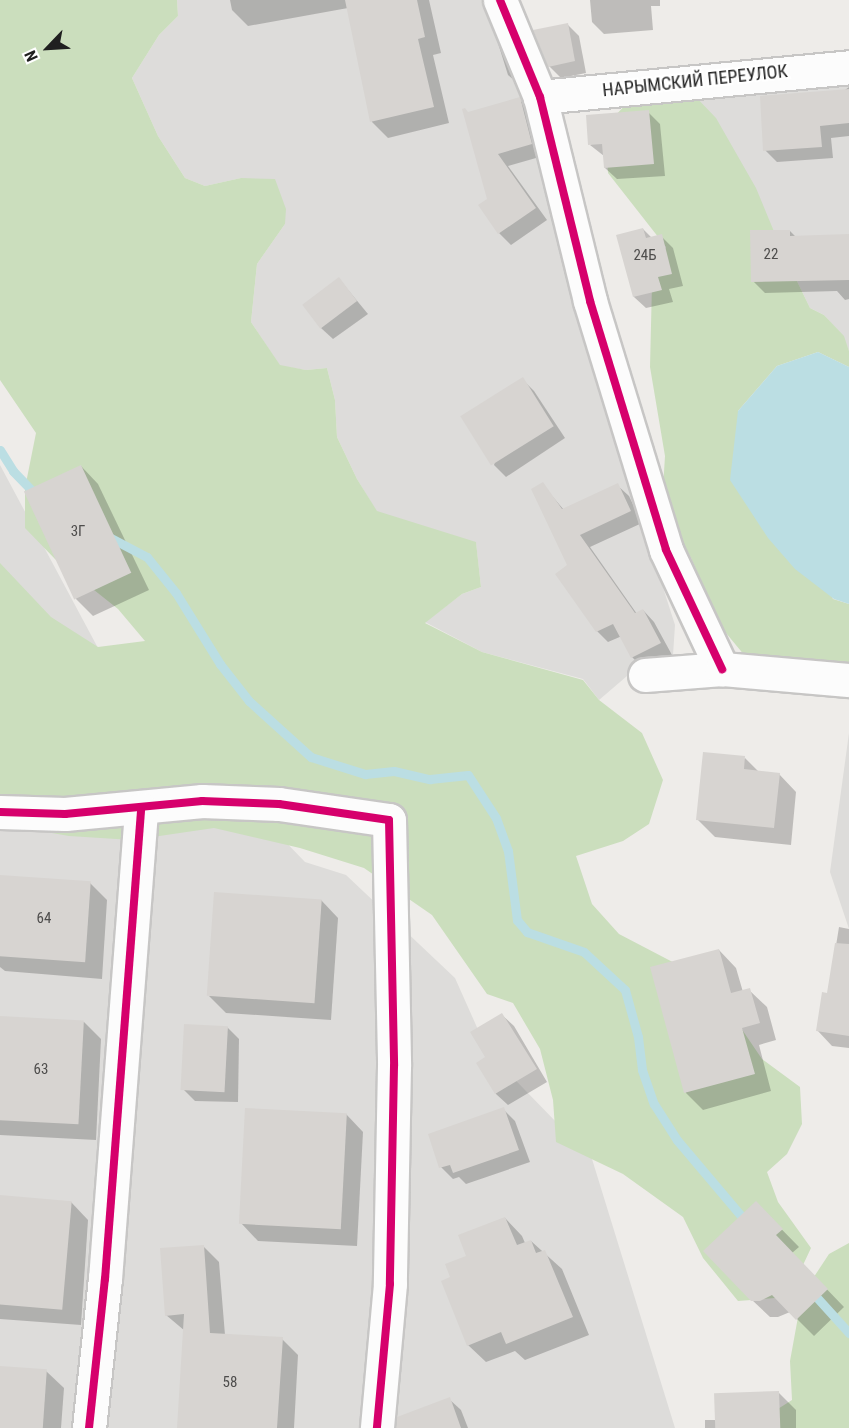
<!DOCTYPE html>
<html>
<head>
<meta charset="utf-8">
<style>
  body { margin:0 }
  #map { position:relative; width:849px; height:1428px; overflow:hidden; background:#eeece9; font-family:"Roboto Condensed",sans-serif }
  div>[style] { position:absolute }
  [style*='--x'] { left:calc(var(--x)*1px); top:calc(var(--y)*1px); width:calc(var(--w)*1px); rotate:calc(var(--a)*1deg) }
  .residential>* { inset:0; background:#dddcda }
  .forest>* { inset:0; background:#cbdebd }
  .water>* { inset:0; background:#bbdee3 }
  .shadow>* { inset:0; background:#0003 }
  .stream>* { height:9px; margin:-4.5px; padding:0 4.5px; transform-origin:4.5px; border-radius:4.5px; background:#bbdee3 }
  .building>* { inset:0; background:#d7d4d1; transform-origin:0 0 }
  .roads { filter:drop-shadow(2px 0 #c7c6c5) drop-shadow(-2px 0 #c7c6c5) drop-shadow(0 2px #c7c6c5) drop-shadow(0 -2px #c7c6c5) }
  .street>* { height:33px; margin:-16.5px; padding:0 16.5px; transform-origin:16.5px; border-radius:16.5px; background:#fcfcfc }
  .cycleway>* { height:8px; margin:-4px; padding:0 4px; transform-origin:4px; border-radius:4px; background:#d6006c }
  span { translate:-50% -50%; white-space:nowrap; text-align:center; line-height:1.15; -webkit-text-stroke:4.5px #fff; paint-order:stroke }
  .number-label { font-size:15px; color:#4e4d4c }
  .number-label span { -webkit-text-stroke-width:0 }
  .street-label { font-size:18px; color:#202020 }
  .north { position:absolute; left:18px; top:18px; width:60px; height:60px; -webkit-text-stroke:4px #fff; paint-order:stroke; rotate:245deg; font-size:16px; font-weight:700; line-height:24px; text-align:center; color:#202020 }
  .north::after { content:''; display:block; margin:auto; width:21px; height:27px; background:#202020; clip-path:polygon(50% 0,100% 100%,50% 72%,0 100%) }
</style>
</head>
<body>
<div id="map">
  <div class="residential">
    <i style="clip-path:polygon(177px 0,506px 0,625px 469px,675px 625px,673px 655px,627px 676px,599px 700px,583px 679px,482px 652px,425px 622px,462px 594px,481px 587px,476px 543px,377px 512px,357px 479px,337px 437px,335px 400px,327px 368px,306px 370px,280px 366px,251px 322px,257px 264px,285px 224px,241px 178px,205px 186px,185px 178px,158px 136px,132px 78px,159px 35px,178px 16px)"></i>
    <i style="clip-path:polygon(849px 64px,849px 351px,843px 336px,824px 315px,810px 308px,780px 246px,693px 94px)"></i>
    <i style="clip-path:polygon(0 465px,98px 648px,305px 862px,346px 875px,455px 978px,488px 1052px,592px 1159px,675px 1428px,0 1428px)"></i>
    <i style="clip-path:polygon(849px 733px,849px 929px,830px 872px)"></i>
  </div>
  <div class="forest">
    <i style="clip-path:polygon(0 0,177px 0,178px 16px,159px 35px,132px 78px,158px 136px,185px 178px,205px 186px,241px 178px,275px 179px,286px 209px,285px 224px,257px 264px,251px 322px,280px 365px,306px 370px,327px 368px,335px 400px,337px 437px,357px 479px,377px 511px,476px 542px,481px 587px,462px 594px,425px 623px,482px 652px,583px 680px,599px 700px,642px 733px,663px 780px,649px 824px,623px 841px,576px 856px,592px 904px,619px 934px,709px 981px,762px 1059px,800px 1087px,802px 1124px,787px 1154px,767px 1172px,778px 1202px,811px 1248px,788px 1297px,738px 1301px,703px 1258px,683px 1217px,623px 1174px,556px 1142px,553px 1100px,540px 1049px,513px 1003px,487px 994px,432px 915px,364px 868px,300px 848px,214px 828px,132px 840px,69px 836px,0 824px,0 563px,51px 617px,98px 647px,145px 641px,118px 609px,55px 559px,25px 528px,25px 488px,36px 433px,0 380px)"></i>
    <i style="clip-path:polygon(639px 91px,693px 94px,716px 118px,756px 188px,780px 246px,810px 308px,824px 315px,844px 336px,849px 351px,849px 367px,818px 352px,777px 366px,738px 411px,833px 599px,849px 604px,849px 666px,750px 662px,721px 627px,691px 558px,675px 528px,663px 488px,665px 456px,650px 367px,652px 284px,666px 247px,608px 173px,605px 126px)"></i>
    <i style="clip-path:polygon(849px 1243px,849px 1428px,748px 1428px,792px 1400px,790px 1361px,802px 1295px,829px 1254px)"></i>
  </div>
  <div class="water">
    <i style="clip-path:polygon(818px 352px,849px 367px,849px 604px,834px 599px,795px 569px,768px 538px,730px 480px,738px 411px,777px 366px)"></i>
  </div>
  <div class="shadow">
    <i style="clip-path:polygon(230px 0,429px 0,441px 53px,433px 55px,449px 123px,388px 138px,372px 122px,348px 8px,248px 26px,232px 10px)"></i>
    <i style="clip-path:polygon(590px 0,660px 0,660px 6px,651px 6px,653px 30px,604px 34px,592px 22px)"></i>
    <i style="clip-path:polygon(567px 24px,579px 36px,586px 73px,561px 78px,549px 66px)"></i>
    <i style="clip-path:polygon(498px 43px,501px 45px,515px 81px,508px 75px)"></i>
    <i style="clip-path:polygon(849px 87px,849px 136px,831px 138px,833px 158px,777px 162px,765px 150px)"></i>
    <i style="clip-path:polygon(519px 99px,531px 111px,543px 156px,508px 166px,547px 220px,511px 245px,499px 233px,468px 113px)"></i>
    <i style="clip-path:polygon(648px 112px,660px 124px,665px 176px,617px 179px,605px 168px,604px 156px,590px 145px)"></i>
    <i style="clip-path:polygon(643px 229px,652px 238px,661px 236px,673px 248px,683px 286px,669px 289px,673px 302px,646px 308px,634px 297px)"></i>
    <i style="clip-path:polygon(790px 231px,796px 237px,849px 235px,849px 299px,845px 300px,837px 291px,765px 293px,753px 281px)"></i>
    <i style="clip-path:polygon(339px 279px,368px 314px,333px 339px,321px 328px)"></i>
    <i style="clip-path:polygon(522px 379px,534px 391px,565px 438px,506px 477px,494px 465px)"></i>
    <i style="clip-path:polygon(81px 466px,98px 484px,149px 590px,93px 616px,76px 599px)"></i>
    <i style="clip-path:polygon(542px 484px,564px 510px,617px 485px,629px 496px,642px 523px,590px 547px,637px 614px,643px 610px,654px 622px,672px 655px,644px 669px,632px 657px,622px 636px,608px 642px,597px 631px,568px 566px)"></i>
    <i style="clip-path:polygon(745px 758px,759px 772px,779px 774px,796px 792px,791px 845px,715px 837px,698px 820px)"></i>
    <i style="clip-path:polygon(0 876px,90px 883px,107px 900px,102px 979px,5px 971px,0 967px)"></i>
    <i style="clip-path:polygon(321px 900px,338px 918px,331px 1020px,226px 1013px,209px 996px)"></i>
    <i style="clip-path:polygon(839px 927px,849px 929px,849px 1048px,832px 1046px,817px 1030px,828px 995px)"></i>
    <i style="clip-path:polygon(719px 950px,736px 968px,743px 992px,749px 990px,767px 1007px,776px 1040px,759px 1045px,771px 1091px,703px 1110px,686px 1093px,652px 968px)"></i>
    <i style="clip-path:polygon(502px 1015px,514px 1026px,547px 1082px,508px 1105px,496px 1094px,478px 1063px,487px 1057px)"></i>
    <i style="clip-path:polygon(0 1018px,84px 1022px,101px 1039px,96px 1140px,0 1135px)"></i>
    <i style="clip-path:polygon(227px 1027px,239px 1039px,238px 1102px,195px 1101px,183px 1089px)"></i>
    <i style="clip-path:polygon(503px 1109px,515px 1121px,530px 1162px,466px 1184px,459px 1177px,453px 1179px,441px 1167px)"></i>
    <i style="clip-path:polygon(346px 1114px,363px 1132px,357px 1246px,258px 1241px,241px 1223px)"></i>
    <i style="clip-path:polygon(0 1197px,71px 1202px,88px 1220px,81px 1325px,0 1319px)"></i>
    <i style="clip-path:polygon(756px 1203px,799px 1247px,792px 1253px,844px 1307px,814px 1336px,790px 1312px,778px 1317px,770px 1317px,752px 1300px)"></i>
    <i style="clip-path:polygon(505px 1218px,522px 1236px,525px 1243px,531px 1241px,562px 1269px,589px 1335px,525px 1360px,515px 1351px,486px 1362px,468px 1345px,452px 1278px)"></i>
    <i style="clip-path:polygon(203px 1246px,219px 1262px,225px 1335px,282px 1339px,298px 1355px,294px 1428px,179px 1428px,185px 1331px,166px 1315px)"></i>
    <i style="clip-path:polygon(0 1368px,46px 1371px,64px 1388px,61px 1428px,0 1428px)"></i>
    <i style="clip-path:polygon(778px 1392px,796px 1410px,796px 1428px,705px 1428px,705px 1420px,717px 1420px)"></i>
    <i style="clip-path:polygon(449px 1399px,461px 1410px,468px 1428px,423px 1428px)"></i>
  </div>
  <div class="stream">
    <i style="--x:0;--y:450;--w:25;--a:58"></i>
    <i style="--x:13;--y:471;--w:36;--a:46"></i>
    <i style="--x:107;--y:536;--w:45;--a:27.7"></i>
    <i style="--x:147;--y:557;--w:46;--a:51.1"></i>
    <i style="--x:176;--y:593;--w:84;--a:58.2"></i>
    <i style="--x:220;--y:664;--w:47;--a:51.9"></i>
    <i style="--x:249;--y:701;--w:84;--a:42.1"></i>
    <i style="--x:311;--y:757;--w:57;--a:17.5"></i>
    <i style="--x:365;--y:774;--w:29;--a:-6"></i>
    <i style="--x:394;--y:771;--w:37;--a:13"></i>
    <i style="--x:430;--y:779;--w:38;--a:-6"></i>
    <i style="--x:468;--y:775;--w:51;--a:56.9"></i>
    <i style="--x:496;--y:818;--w:35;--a:70"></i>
    <i style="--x:508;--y:851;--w:70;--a:82.6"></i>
    <i style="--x:517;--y:920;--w:16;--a:50"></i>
    <i style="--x:527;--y:932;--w:60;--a:19.3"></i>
    <i style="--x:584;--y:952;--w:56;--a:42.8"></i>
    <i style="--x:625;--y:990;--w:49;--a:74.5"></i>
    <i style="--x:638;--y:1037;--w:33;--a:83"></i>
    <i style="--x:642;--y:1070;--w:36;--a:71"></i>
    <i style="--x:654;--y:1104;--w:43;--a:57.4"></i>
    <i style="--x:677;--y:1140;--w:110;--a:49.8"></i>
    <i style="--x:811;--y:1291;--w:57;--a:47.9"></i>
  </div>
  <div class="building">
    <i style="clip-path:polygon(345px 0,417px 0,425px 37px,418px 39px,434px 107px,370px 122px)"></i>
    <i style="clip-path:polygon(568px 23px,575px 61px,548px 67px,533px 30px)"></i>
    <i style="clip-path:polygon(849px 89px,849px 123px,820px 126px,822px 147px,763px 151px,760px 96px)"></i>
    <i style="clip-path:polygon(520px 97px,532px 144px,498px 154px,536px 208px,498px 234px,478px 205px,487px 199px,462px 109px,465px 108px,468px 112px)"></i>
    <i style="clip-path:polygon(649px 110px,654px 164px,604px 168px,602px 144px,588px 145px,586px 115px)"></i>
    <i style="clip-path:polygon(643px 228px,646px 238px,662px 234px,672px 274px,658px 277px,662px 290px,633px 297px,616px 235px)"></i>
    <i style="clip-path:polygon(750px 230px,790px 230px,790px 236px,849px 234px,849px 280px,751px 282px)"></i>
    <i style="left:339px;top:277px;width:30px;height:46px;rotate:53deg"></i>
    <i style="left:523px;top:377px;width:58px;height:74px;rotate:58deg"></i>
    <i style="left:81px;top:465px;width:119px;height:63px;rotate:65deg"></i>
    <i style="clip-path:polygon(543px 482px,562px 509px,618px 483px,631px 511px,580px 535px,635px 613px,643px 609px,661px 643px,631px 658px,613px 624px,596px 632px,555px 574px,567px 565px,531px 489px)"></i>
    <i style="clip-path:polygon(703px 752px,745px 756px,744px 769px,780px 773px,774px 828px,696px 820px)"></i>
    <i style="left:0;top:875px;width:91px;height:81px;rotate:4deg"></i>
    <i style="left:214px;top:892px;width:108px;height:104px;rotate:4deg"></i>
    <i style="clip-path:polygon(835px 943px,849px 944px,849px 1036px,816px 1031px,822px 992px,827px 993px)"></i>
    <i style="clip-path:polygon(719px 949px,731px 993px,750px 988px,760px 1023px,742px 1028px,755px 1074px,684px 1093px,650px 967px)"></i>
    <i style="clip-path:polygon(502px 1013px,537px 1069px,495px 1094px,476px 1063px,485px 1057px,470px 1032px)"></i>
    <i style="left:0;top:1016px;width:84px;height:104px;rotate:3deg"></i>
    <i style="left:184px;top:1024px;width:44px;height:66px;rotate:3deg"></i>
    <i style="clip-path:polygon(504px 1107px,519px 1150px,453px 1173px,450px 1165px,439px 1168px,428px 1134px)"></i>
    <i style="left:245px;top:1108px;width:102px;height:116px;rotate:3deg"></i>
    <i style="left:0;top:1195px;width:72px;height:109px;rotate:5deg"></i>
    <i style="clip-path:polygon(756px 1201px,783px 1229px,776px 1235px,828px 1289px,796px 1320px,772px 1295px,760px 1301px,751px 1301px,703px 1251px)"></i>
    <i style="clip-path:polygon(505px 1217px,517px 1245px,531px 1240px,536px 1253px,545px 1250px,573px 1317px,506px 1344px,501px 1332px,467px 1346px,441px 1281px,450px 1277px,445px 1264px,466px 1256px,458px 1235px)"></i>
    <i style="clip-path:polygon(204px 1245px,210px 1333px,283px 1337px,277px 1428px,177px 1428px,184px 1314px,165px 1316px,160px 1248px)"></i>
    <i style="left:0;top:1366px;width:47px;height:62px;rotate:4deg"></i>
    <i style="left:779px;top:1391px;width:37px;height:65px;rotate:88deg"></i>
    <i style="clip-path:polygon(450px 1397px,461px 1428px,396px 1428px,397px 1417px)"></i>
  </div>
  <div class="roads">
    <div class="street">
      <i style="--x:500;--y:0;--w:105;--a:67.6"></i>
      <i style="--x:540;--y:97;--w:210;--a:76.2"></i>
      <i style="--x:590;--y:301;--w:260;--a:73"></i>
      <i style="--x:666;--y:550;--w:132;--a:64.8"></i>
      <i style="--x:540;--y:97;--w:310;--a:-5.5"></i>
      <i style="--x:645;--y:675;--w:77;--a:-4.5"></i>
      <i style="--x:722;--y:669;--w:127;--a:5"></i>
      <i style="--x:0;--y:812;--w:65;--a:1.8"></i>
      <i style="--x:65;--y:814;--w:138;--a:-5.4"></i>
      <i style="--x:202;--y:801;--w:77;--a:2.2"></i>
      <i style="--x:279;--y:804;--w:111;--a:8.3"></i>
      <i style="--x:389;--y:820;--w:246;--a:88.8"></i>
      <i style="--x:394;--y:1066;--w:218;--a:91.1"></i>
      <i style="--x:390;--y:1284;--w:145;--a:95.2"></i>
      <i style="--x:89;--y:1428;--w:150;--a:-83.9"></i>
      <i style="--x:105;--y:1279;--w:471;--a:-85.6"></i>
    </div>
  </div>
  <div class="cycleway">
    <i style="--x:500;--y:0;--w:105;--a:67.6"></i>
    <i style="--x:540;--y:97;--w:210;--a:76.2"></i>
    <i style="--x:590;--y:301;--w:260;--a:73"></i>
    <i style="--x:666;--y:550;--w:132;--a:64.8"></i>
    <i style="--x:0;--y:812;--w:65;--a:1.8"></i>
    <i style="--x:65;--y:814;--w:138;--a:-5.4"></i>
    <i style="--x:202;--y:801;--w:77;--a:2.2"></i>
    <i style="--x:279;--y:804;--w:111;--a:8.3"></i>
    <i style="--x:389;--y:820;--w:246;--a:88.8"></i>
    <i style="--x:394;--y:1066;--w:218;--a:91.1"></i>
    <i style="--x:390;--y:1284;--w:145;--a:95.2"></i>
    <i style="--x:89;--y:1428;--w:150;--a:-83.9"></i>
    <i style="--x:105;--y:1279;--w:471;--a:-85.6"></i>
  </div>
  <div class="number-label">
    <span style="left:771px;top:255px">22</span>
    <span style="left:645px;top:256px">24Б</span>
    <span style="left:78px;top:532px">3Г</span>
    <span style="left:44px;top:919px">64</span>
    <span style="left:41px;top:1070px">63</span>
    <span style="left:230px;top:1383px">58</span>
  </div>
  <div class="street-label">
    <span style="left:695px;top:81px;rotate:-6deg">НАРЫМСКИЙ ПЕРЕУЛОК</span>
  </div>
  <div class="north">N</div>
</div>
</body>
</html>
